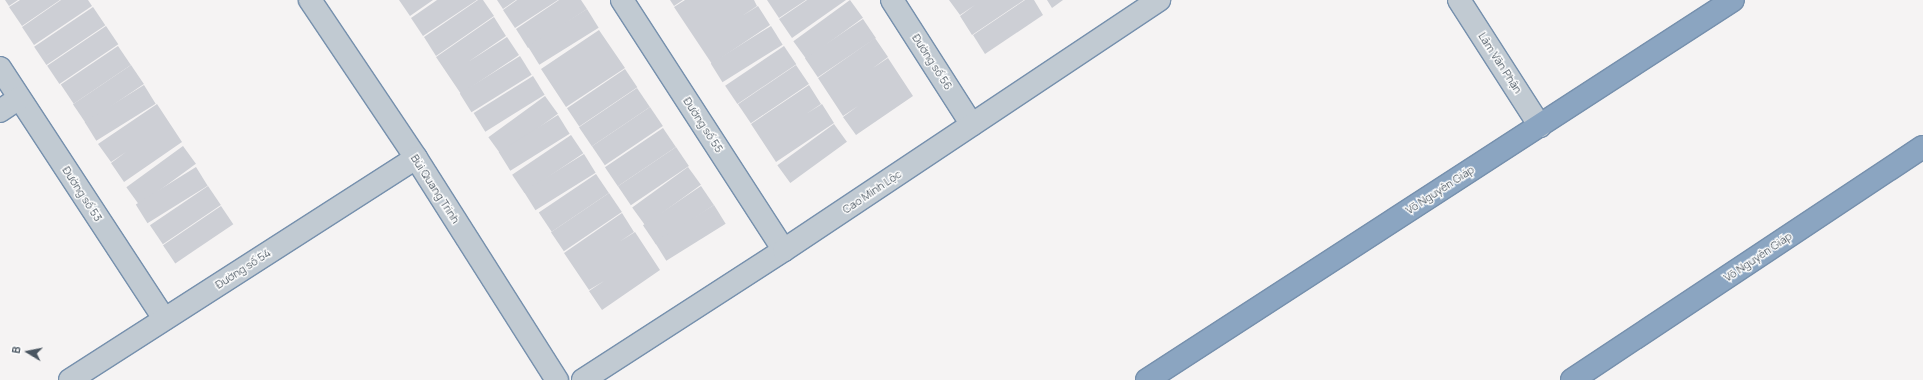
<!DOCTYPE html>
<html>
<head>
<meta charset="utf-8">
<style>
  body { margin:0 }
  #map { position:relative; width:1923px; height:380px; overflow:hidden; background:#f5f3f3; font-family:Manrope,sans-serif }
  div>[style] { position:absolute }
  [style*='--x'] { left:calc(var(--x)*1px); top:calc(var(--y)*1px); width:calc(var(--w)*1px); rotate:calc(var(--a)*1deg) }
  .building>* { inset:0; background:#cdcfd5; transform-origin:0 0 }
  .roads { filter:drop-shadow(1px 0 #7690ad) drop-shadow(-1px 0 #7690ad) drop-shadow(0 1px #7690ad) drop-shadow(0 -1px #7690ad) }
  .minor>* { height:22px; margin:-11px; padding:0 11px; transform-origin:11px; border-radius:11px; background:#c1cad2 }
  .highway>* { height:22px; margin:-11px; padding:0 11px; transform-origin:11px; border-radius:11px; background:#8ba5c1 }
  span { translate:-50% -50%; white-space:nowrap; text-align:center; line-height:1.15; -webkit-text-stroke:3px #fff; paint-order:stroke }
  .street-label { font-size:11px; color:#4a5661 }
  .north { position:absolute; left:8px; top:332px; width:40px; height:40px; -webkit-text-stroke:3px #fff; paint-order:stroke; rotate:280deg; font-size:11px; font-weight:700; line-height:16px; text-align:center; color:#4a5661 }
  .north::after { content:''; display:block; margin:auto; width:14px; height:18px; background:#4a5661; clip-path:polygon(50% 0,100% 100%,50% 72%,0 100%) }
</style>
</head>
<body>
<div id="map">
  <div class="building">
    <i style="clip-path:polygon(5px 0,18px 0,9px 6px)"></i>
    <i style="clip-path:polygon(20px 0,60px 0,22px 26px,9px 7px)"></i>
    <i style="clip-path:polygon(61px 0,88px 0,92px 6px,34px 45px,22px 27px)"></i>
    <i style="clip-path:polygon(399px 0,433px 0,410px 16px)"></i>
    <i style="clip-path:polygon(437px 0,477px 0,423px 36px,411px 18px)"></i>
    <i style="clip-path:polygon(478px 0,483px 0,494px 16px,436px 56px,424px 37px)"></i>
    <i style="clip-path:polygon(497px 0,516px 0,503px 9px)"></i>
    <i style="clip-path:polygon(517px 0,558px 0,515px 28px,503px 10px)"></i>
    <i style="clip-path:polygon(559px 0,581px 0,587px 9px,528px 48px,516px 29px)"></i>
    <i style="clip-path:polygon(670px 0,683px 0,674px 6px)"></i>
    <i style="clip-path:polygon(685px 0,754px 0,757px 6px,742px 16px,758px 6px,770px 25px,712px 64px,674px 7px)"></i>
    <i style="clip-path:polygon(767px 0,806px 0,779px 18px)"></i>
    <i style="clip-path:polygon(807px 0,846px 0,792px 38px,779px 19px)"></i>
    <i style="left:850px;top:0;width:22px;height:70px;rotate:54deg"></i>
    <i style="clip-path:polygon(949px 0,1024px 0,972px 35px,960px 16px,975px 5px,960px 15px)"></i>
    <i style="clip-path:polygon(1025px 0,1034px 0,1043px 15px,985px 54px,973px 35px)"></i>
    <i style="clip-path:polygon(1047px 0,1063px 0,1052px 8px)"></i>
    <i style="left:93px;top:7px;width:22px;height:71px;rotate:56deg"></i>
    <i style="left:587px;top:9px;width:22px;height:70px;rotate:58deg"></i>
    <i style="clip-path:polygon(494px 17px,506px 36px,468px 62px,507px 37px,519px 55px,461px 94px,436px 57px)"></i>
    <i style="left:863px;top:19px;width:23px;height:70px;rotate:56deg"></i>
    <i style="left:106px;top:26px;width:22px;height:71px;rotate:56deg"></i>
    <i style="left:771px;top:26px;width:22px;height:71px;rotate:58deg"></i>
    <i style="clip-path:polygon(599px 30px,612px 49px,597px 59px,612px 49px,625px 68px,566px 107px,541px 69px)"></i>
    <i style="clip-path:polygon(875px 38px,888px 57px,873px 68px,888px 58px,913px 96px,856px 135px,843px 117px,858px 106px,843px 116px,818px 78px)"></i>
    <i style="left:118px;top:46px;width:23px;height:69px;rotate:56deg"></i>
    <i style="left:784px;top:46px;width:22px;height:71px;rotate:56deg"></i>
    <i style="left:520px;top:56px;width:22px;height:71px;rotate:58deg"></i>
    <i style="left:131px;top:65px;width:23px;height:70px;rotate:56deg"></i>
    <i style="left:796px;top:65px;width:23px;height:70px;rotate:56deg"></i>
    <i style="left:625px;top:69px;width:22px;height:70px;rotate:56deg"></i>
    <i style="left:533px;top:76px;width:22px;height:70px;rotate:58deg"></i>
    <i style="left:144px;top:85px;width:22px;height:70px;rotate:58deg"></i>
    <i style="clip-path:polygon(809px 85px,821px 104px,806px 114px,822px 104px,834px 123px,776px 162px,751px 124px)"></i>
    <i style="left:637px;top:88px;width:23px;height:70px;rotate:56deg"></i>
    <i style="left:545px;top:96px;width:22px;height:70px;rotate:54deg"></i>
    <i style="clip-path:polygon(157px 104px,182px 142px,124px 182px,111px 163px,126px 152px,111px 162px,98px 144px)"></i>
    <i style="left:650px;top:107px;width:23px;height:70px;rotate:56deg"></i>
    <i style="left:558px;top:115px;width:22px;height:70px;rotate:58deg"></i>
    <i style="left:834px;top:124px;width:22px;height:70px;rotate:54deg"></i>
    <i style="left:663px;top:128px;width:23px;height:70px;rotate:56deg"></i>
    <i style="left:571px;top:135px;width:22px;height:71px;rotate:56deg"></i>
    <i style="left:183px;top:146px;width:22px;height:70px;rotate:54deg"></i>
    <i style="left:676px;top:147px;width:23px;height:70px;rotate:56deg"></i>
    <i style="left:584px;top:154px;width:22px;height:71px;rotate:58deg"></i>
    <i style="left:196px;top:167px;width:22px;height:71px;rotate:58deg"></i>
    <i style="left:688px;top:167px;width:22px;height:69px;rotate:54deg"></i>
    <i style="left:596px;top:174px;width:23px;height:69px;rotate:56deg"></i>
    <i style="left:208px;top:186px;width:23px;height:70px;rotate:56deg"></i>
    <i style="left:701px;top:186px;width:23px;height:70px;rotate:56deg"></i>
    <i style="left:609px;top:193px;width:23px;height:70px;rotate:56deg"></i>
    <i style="left:714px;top:205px;width:22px;height:70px;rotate:58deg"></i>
    <i style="left:221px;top:206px;width:22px;height:70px;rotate:56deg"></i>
    <i style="clip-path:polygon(622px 213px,634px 232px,619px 242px,635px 232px,660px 270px,602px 310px,589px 291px,604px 281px,589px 290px,564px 253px)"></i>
  </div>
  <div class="roads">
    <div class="minor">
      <i style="--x:310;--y:0;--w:190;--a:56.1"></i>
      <i style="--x:416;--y:158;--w:263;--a:57.6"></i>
      <i style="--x:622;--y:0;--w:298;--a:57.1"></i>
      <i style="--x:892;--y:0;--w:148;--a:57.4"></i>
      <i style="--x:1459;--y:0;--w:150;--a:57.3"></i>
      <i style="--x:0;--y:68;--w:300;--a:56.8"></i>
      <i style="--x:0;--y:111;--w:23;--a:-34"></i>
      <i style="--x:70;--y:380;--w:411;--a:-32.7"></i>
      <i style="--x:583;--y:380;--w:239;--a:-32.9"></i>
      <i style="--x:784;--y:250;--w:451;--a:-33.7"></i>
    </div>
    <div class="highway">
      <i style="--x:1147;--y:380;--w:698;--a:-32.96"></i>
      <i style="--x:1572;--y:380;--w:421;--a:-33.6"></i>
    </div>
  </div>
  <div class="street-label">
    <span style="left:932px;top:62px;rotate:57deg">Đường số 56</span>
    <span style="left:1500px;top:63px;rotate:57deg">Lâm Văn Phận</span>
    <span style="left:703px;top:125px;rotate:57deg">Đường số 55</span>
    <span style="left:435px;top:189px;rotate:57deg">Bùi Quang Trinh</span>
    <span style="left:1440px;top:190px;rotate:-33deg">Võ Nguyên Giáp</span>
    <span style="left:872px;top:192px;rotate:-34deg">Cao Minh Lộc</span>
    <span style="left:82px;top:194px;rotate:57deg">Đường số 53</span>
    <span style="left:1758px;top:257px;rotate:-34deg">Võ Nguyên Giáp</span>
    <span style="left:243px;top:269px;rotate:-33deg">Đường số 54</span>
  </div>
  <div class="north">B</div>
</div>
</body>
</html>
